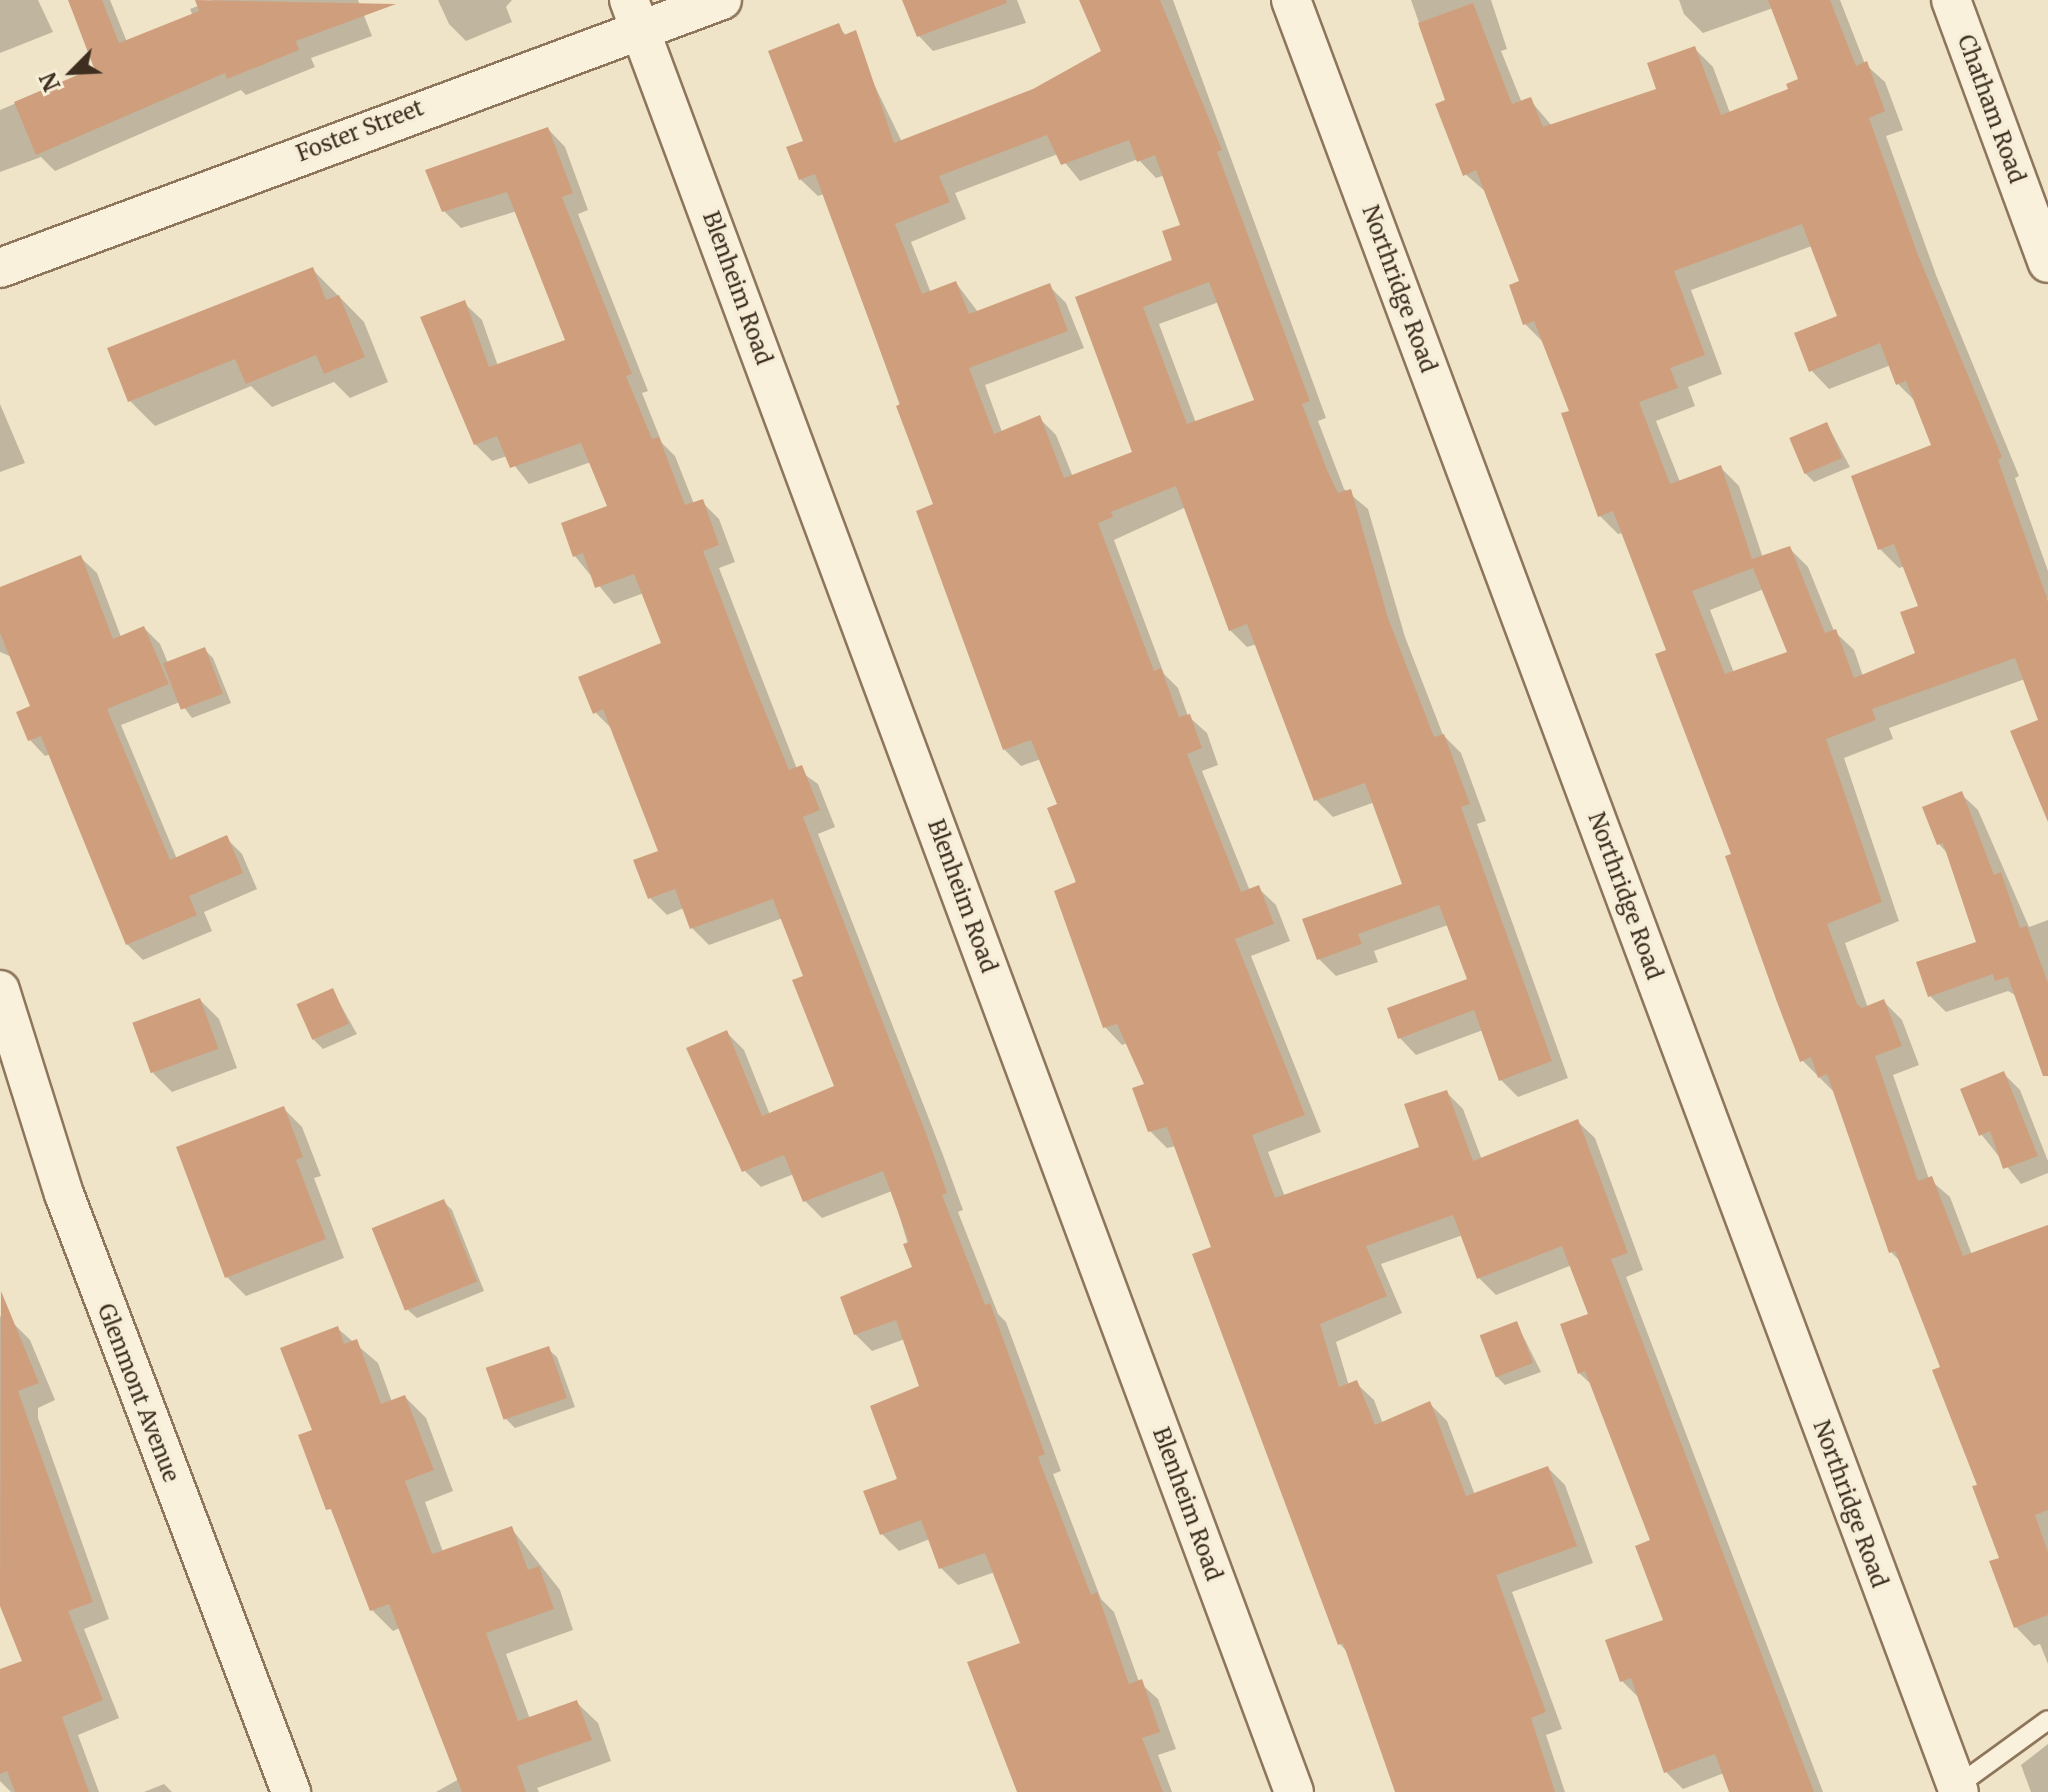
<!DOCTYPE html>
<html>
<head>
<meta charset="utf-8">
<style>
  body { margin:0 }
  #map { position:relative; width:2048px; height:1792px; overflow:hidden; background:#f0e4c8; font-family:Merriweather,serif }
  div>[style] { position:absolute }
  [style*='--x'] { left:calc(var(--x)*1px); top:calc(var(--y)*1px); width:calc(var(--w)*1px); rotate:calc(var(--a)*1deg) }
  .shadow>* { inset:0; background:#0003 }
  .building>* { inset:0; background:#cf9f7d; transform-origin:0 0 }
  .roads { filter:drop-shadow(2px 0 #8d765c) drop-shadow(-2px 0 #8d765c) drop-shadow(0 2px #8d765c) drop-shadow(0 -2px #8d765c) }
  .service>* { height:18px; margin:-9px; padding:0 9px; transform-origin:9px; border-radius:9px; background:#faf1dc }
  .minor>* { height:38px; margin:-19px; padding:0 19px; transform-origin:19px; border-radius:19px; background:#faf1dc }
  span { translate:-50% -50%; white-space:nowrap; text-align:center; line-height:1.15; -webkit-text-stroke:7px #f7eed8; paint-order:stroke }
  .street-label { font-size:22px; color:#3d2e20 }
  .north { position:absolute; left:32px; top:32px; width:80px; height:80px; -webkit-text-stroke:6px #f7eed8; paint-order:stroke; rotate:246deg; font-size:22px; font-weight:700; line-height:32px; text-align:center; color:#3d2e20 }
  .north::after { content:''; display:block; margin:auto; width:28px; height:36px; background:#3d2e20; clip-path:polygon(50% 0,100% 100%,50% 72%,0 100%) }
</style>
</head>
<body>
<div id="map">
  <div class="shadow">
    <i style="clip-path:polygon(0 0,38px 0,53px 32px,0 53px)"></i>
    <i style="clip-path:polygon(70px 0,110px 0,127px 42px,193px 16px,190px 9px,213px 0,358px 0,372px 36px,311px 58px,315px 67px,246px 95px,241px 90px,55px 171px,41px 157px,0 172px,0 110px,97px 69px)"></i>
    <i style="clip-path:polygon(438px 0,512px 0,506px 7px,512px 22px,466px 41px,449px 24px)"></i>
    <i style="clip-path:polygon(905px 0,1017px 0,1026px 23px,933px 51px,919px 36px)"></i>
    <i style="clip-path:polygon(evenodd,1082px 0,1173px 0,1326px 418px,1318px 421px,1344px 489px,1368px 509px,1405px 637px,1443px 735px,1461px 753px,1486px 821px,1477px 824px,1568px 1078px,1518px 1097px,1501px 1080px,1483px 1030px,1416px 1055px,1399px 1037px,1469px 980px,1448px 925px,1374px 951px,1378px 962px,1336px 976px,1319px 959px,1404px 885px,1375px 802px,1333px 817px,1316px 800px,1257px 644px,1247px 647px,1230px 630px,1186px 507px,1114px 540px,1164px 674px,1178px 688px,1188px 716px,1207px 733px,1218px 765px,1202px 771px,1250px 891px,1258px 888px,1276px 905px,1290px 941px,1251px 956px,1321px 1132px,1268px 1152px,1285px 1197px,1421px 1148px,1446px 1092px,1463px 1109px,1482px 1160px,1577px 1121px,1595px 1138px,1643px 1270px,1626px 1277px,1823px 1792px,1731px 1792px,1724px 1773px,1683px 1789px,1666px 1772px,1639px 1698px,1622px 1681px,1665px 1621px,1653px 1541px,1593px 1386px,1579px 1373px,1591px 1315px,1572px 1265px,1496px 1295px,1479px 1278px,1463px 1235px,1381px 1264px,1402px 1313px,1336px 1342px,1349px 1386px,1356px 1383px,1374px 1400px,1383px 1424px,1430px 1404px,1447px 1421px,1475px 1495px,1548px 1468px,1565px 1485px,1593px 1563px,1512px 1592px,1562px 1729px,1546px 1735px,1565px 1792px,1396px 1792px,1349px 1654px,1340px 1644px,1214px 1248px,1176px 1146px,1167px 1148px,1150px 1131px,1146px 1085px,1127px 1043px,1122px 1045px,1105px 1027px,1060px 805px,1041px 759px,1021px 766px,1004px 749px,936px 506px,824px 194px,818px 196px,800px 179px,837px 26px,854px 43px,902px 142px,1033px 91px,1103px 52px,1082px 0,1058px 154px,1080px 181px,1138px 159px,1156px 178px,1165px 175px,1183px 226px,1175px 261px,1077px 298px,1135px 453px,1073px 477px,1056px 435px,1039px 418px,1002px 432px,985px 385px,1084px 348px,1066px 303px,1049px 286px,978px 312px,956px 283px,931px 293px,911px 242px,966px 219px,955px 193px,1058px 154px,1082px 0,1219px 302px,1257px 401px,1196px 423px,1159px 324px,1219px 302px)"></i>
    <i style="clip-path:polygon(evenodd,1411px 0,1491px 0,1507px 49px,1501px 51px,1522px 103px,1530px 100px,1552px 126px,1659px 90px,1694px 48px,1713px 67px,1730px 113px,1790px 90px,1801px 80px,1773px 8px,1703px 33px,1684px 14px,1679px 0,1840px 0,1865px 64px,1885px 82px,1903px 130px,1886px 136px,1936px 275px,2019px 476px,2015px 478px,2048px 571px,2048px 599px,1944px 637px,1905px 566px,1899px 568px,1880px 549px,1933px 447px,1916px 402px,1898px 384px,1891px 365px,1829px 389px,1811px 370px,1840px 318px,1812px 246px,1691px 290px,1722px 374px,1688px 387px,1695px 406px,1656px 421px,1680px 482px,1720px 467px,1739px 486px,1763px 558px,1789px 548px,1808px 567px,1834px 631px,1854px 650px,1863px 676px,2048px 637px,2048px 803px,2041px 721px,2025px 679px,1889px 728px,1893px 739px,1844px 758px,1899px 921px,1845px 943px,1868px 1008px,1884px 1002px,1902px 1020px,1919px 1065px,1893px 1075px,1929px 1179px,1950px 1197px,1972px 1255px,2048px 1264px,2048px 1664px,2040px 1644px,2034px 1646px,2016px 1627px,2002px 1559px,1943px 1368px,1901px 1262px,1891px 1252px,1835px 1093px,1802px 1060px,1669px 651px,1623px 533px,1618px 534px,1600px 516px,1571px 412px,1543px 342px,1524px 323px,1521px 283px,1486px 192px,1465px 174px,1447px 102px,1411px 0,1764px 589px,1790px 653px,1734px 673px,1710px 610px,1764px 589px)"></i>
    <i style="clip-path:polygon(548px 129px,565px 147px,588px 210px,578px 214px,648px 391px,642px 393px,662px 443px,675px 456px,694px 504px,702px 502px,719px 519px,735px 562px,719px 568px,797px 769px,818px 784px,835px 827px,818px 834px,943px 1155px,963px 1210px,958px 1212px,998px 1314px,1006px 1322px,1061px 1471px,1053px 1474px,1101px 1599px,1114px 1612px,1139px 1682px,1158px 1699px,1176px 1749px,1158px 1755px,1172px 1792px,1020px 1792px,1023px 1644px,995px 1572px,958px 1585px,941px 1568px,930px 1539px,899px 1551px,882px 1534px,921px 1387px,905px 1339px,872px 1351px,855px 1334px,915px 1268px,892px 1191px,822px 1218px,805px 1201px,794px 1174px,761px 1187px,744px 1170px,727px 1033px,744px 1050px,770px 1115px,837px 1087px,805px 977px,783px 918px,709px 945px,692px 928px,684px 908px,667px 915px,650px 898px,660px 852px,612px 729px,595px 712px,664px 644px,644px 593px,614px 604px,574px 555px,610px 508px,591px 462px,529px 484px,507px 456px,492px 461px,475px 444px,464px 303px,482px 320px,498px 366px,568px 342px,517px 211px,461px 228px,444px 211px)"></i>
    <i style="clip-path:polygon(312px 269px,364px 322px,388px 382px,350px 398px,334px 382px,272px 407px,251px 386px,155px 426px,130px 401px)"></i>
    <i style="clip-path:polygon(0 404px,25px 463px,0 472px)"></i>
    <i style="clip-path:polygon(1827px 424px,1850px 467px,1814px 482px,1805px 473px)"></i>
    <i style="clip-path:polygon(81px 558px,97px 573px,121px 637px,144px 628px,160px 644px,168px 663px,204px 649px,213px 658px,231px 703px,192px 718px,180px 702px,121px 725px,177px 859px,226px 838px,242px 854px,257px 889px,204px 912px,212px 931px,143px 960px,127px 944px,51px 754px,45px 756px,30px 740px,32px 707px,12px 657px,0 652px,0 590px)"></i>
    <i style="clip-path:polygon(1961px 794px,1978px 810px,2029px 927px,2048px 920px,2048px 1068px,2017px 996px,2008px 991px,1946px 1012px,1930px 996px,1979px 943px,1948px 854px,1939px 844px)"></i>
    <i style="clip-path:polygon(332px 990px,357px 1034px,323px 1049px,314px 1040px)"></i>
    <i style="clip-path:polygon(200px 1000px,219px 1019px,237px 1068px,172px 1092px,153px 1073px)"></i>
    <i style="clip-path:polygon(2004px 1074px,2020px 1090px,2048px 1161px,2048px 1173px,2021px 1184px,1981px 1134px)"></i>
    <i style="clip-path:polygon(283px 1108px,302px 1127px,321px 1176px,314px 1178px,344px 1258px,246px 1296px,227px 1277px)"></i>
    <i style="clip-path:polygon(443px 1201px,452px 1210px,484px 1291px,417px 1318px,408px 1310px)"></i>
    <i style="clip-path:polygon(0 1315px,4px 1326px,13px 1323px,30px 1340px,55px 1400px,38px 1408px,38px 1418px,109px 1619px,84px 1629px,119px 1718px,78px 1735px,99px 1792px,11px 1792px,0 1781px,0 1672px,24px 1662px,0 1596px)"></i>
    <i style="clip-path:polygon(1517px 1324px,1541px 1372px,1505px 1385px,1496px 1376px)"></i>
    <i style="clip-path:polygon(337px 1328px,378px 1363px,392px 1402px,405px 1397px,426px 1418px,453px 1491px,425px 1502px,443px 1552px,511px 1528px,560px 1590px,573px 1630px,506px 1654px,530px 1719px,576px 1702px,598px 1723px,611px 1761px,537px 1788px,539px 1792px,436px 1792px,459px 1779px,400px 1628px,393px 1631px,372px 1610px,301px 1436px,314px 1431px)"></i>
    <i style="clip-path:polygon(548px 1349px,557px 1357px,575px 1407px,515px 1428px,506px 1419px)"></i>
    <i style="clip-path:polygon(2048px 1744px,2048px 1792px,2031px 1792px,2021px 1765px)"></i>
    <i style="clip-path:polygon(164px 1784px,172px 1792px,144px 1792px)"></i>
  </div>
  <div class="building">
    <i style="clip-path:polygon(68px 0,102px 0,119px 43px,199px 11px,195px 0,396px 4px,296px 41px,299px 50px,227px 79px,225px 73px,36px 155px,14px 102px,94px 68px)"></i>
    <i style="clip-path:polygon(902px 0,1006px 0,1007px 3px,917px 37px)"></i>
    <i style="clip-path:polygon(evenodd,1079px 0,1160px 0,1222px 150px,1217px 152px,1310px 401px,1302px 404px,1327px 470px,1338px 493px,1351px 489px,1388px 618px,1434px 737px,1444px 734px,1470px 804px,1461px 807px,1552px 1061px,1499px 1081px,1474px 1010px,1398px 1039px,1387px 1008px,1467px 979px,1439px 905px,1358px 934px,1362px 944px,1317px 960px,1302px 919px,1402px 884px,1365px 783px,1314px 801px,1247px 624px,1229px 631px,1176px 486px,1111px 512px,1113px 517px,1098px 523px,1154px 671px,1161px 668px,1179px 717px,1190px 714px,1202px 748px,1187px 754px,1241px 892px,1259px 885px,1274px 924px,1235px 939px,1305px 1115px,1252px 1135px,1275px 1198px,1419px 1147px,1404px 1104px,1447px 1090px,1473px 1161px,1578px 1119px,1628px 1253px,1611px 1259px,1814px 1792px,1729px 1792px,1715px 1754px,1664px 1773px,1631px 1678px,1620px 1682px,1605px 1640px,1663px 1620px,1635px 1546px,1650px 1540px,1585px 1371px,1578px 1374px,1560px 1324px,1588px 1314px,1562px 1246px,1477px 1279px,1453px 1215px,1366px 1246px,1387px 1296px,1320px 1324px,1339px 1387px,1357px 1380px,1375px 1425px,1430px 1401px,1466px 1496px,1548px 1466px,1577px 1546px,1496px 1575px,1546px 1712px,1531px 1718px,1555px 1792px,1395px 1792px,1343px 1643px,1338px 1645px,1192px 1254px,1211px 1247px,1167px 1127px,1148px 1132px,1132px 1088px,1144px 1084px,1117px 1024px,1103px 1028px,1054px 891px,1076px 882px,1047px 808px,1057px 804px,1031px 740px,1003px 750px,916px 511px,933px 504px,896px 406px,900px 404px,815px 174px,799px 180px,786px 147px,803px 141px,768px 51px,839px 23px,844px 35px,856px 30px,894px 143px,1033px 89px,1101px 51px,1079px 0,1047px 135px,1061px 165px,1129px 140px,1137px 162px,1155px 155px,1180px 225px,1162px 231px,1172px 260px,1075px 297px,1132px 452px,1064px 478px,1040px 415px,994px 434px,969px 368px,1068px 331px,1050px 283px,969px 314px,956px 281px,922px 294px,895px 224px,950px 202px,939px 176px,1047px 135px,1079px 0,1209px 282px,1254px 400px,1187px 424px,1143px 307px,1209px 282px)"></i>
    <i style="clip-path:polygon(evenodd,1768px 0,1830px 0,1856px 66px,1867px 61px,1885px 111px,1869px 118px,1918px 255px,2002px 457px,1998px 460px,2048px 601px,2048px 822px,2010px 731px,2038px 720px,2015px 658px,1872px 709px,1876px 720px,1826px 739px,1882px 902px,1827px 924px,1857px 1004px,1862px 1008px,1884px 999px,1902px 1046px,1875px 1056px,1918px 1181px,1932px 1176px,1963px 1256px,2048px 1225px,2048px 1510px,2035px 1515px,2048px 1552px,2048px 1615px,2014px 1628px,1989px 1561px,1999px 1558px,1972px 1486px,1977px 1485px,1932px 1370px,1940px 1367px,1895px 1251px,1889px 1253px,1827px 1074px,1818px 1078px,1811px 1057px,1800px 1062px,1777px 1002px,1725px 856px,1731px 854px,1655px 654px,1666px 650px,1613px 511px,1598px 517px,1561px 413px,1569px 411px,1534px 321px,1523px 325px,1509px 285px,1519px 281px,1476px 170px,1463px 176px,1435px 104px,1445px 100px,1418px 23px,1473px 3px,1512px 104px,1531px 97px,1543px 127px,1656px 89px,1647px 63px,1695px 46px,1721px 115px,1788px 89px,1786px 84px,1798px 79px,1768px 0,1802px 224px,1837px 316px,1794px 333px,1809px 372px,1880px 343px,1896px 385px,1906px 381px,1931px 445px,1851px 476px,1878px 550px,1894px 544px,1918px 606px,1900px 612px,1915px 653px,1854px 678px,1836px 629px,1825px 633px,1790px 546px,1752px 559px,1721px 465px,1670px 484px,1639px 402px,1678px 388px,1670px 368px,1705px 355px,1674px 271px,1802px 224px,1768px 0,1753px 568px,1787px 652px,1725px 674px,1692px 591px,1753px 568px)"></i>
    <i style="clip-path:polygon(548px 127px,573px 193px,562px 197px,632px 374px,626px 376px,652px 439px,659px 437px,685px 505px,703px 499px,719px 545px,703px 551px,751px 677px,789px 770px,802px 765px,820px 810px,803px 817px,927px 1136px,947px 1193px,942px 1195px,985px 1305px,990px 1303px,1045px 1454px,1038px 1457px,1091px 1595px,1097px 1592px,1129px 1684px,1142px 1679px,1160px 1732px,1142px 1738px,1163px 1792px,1017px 1792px,967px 1662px,1020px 1643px,985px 1553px,939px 1569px,921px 1520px,880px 1535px,863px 1491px,897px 1479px,870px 1406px,919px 1386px,896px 1320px,854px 1335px,840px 1297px,912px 1267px,903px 1244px,909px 1242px,883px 1171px,803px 1202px,784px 1155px,742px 1172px,686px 1048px,727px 1030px,762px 1116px,834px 1086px,792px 980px,803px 976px,773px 899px,690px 929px,675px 889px,648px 899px,633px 860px,658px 851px,603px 709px,593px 714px,578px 677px,661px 643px,634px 574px,595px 588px,583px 553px,573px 557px,561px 523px,607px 506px,581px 443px,510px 468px,497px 436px,474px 445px,420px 317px,465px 300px,489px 367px,565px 340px,507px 192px,442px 212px,425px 170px)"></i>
    <i style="clip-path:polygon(313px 267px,326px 300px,339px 295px,365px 357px,324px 374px,316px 355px,246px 384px,235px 359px,128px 402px,107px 348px)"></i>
    <i style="left:1827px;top:422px;width:39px;height:41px;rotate:67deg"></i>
    <i style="clip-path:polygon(81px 555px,113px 639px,144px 626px,169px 684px,107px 709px,170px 860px,227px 835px,243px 873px,189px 896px,197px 915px,126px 945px,41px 736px,28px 741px,16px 712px,30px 706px,0 633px,0 587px)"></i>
    <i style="left:205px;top:647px;width:50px;height:45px;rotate:69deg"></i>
    <i style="clip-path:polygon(1962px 791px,1994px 875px,2001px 872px,2020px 928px,2027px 926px,2048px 983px,2048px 1076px,2043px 1076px,2008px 977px,1995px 981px,1993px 974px,1928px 997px,1916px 962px,1976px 942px,1943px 843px,1937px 845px,1922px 807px)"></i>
    <i style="left:333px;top:988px;width:39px;height:40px;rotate:66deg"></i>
    <i style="left:200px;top:998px;width:54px;height:72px;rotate:70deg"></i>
    <i style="clip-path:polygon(2004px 1071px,2038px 1156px,2003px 1169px,1990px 1131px,1979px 1136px,1960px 1089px)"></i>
    <i style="clip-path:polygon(284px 1106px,303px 1157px,296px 1160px,326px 1239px,225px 1278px,176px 1147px)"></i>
    <i style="left:444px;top:1199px;width:89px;height:78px;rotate:68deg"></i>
    <i style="clip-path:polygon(1px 1291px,39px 1383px,18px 1391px,93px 1602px,68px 1611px,103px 1700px,62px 1717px,89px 1792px,15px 1792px,7px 1771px,0 1774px,0 1669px,22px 1661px,0 1606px)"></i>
    <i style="left:1517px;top:1321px;width:45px;height:40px;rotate:69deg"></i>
    <i style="clip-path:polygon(338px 1326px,344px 1344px,357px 1339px,381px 1404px,405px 1395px,434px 1470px,405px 1481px,432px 1554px,512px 1526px,528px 1570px,539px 1566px,554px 1609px,486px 1633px,518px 1721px,577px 1700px,592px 1740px,517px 1766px,526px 1792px,462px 1792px,389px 1604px,370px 1611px,331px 1509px,326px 1510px,298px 1435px,312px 1430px,280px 1348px)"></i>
    <i style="left:549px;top:1346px;width:55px;height:67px;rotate:71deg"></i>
  </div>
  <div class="roads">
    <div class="service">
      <i style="--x:1953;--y:1789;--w:117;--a:-36"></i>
    </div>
    <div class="minor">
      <i style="--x:629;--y:0;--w:1911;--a:69.64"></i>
      <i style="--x:1291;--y:0;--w:1912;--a:69.56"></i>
      <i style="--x:1951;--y:0;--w:280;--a:69.8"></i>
      <i style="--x:0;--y:268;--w:770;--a:-20.36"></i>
      <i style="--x:0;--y:990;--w:214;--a:72.6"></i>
      <i style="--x:64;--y:1194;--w:640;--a:69.21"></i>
    </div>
  </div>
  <div class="street-label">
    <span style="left:1991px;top:109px;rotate:70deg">Chatham Road</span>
    <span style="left:360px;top:131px;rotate:-21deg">Foster Street</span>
    <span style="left:737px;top:288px;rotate:70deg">Blenheim Road</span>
    <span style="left:1399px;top:289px;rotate:70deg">Northridge Road</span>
    <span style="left:962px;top:896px;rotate:70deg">Blenheim Road</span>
    <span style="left:1625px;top:896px;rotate:70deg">Northridge Road</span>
    <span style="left:138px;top:1393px;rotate:69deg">Glenmont Avenue</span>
    <span style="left:1187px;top:1504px;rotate:70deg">Blenheim Road</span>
    <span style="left:1850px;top:1504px;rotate:70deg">Northridge Road</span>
  </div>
  <div class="north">N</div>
</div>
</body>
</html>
